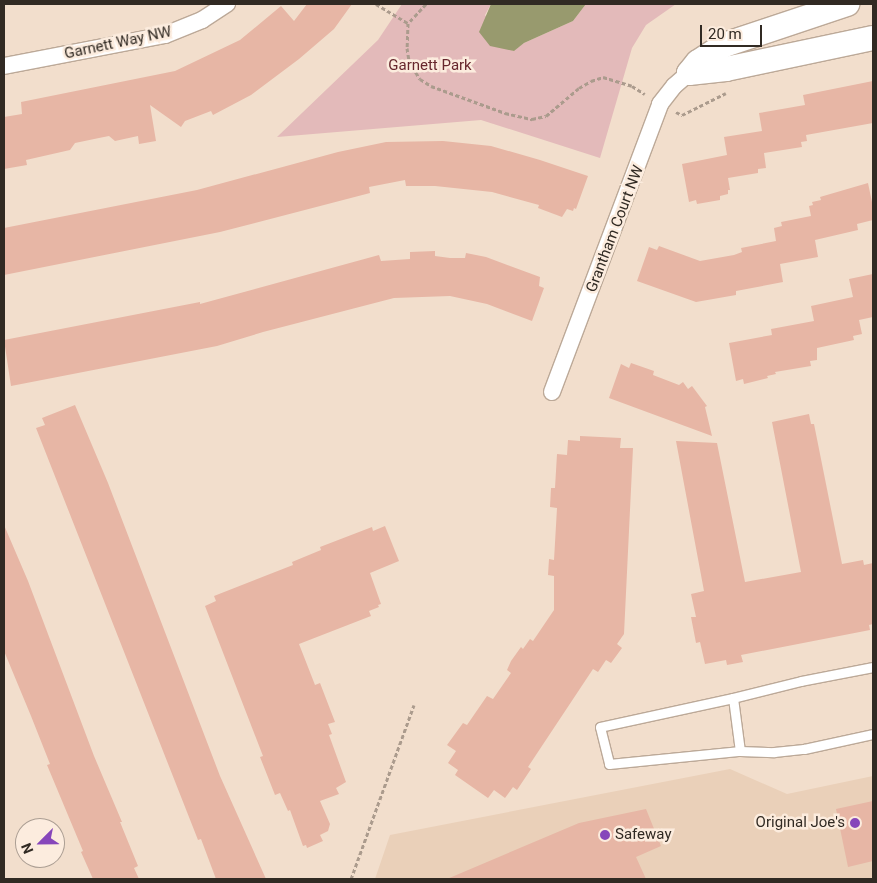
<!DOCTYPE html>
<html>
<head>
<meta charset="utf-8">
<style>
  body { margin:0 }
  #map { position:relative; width:877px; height:883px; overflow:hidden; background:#f2decc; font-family:Roboto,sans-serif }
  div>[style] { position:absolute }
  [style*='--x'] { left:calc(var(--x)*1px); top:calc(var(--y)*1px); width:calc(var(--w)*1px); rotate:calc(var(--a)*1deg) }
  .built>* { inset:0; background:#ead0b9 }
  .green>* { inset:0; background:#e3baba }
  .water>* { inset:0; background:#989a6e }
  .building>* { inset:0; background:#e7b6a5 }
  .path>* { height:3px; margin-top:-1.5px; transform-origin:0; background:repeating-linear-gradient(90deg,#ab9b8d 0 4px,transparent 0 6.5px) }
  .roads { filter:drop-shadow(1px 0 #bca998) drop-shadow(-1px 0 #bca998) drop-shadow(0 1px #bca998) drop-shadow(0 -1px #bca998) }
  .lane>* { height:9px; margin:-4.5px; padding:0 4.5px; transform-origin:4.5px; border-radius:4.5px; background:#fff }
  .street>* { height:16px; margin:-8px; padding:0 8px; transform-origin:8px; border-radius:8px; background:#fff }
  .secondary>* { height:24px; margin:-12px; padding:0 12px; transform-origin:12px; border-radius:12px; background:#fff }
  .dots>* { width:14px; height:14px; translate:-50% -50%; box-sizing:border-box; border:2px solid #fcecde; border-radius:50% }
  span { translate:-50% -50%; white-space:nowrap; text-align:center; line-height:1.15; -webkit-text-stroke:5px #fcecde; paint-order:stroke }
  .street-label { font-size:15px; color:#312a23 }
  .park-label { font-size:15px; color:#67272d }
  .poi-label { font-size:15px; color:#312a23 }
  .right { translate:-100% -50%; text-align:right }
  .left { translate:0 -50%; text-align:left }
  .frame { position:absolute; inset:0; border:5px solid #312a23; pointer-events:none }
  .north { position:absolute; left:15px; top:818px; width:50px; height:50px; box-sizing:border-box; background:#fcecde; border:1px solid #ab9e93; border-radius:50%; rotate:247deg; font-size:14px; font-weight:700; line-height:20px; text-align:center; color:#312a23 }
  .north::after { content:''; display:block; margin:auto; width:18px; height:22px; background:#8746ba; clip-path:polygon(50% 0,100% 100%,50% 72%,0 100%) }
  .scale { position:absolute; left:700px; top:25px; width:62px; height:22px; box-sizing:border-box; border:2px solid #312a23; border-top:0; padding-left:6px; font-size:15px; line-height:18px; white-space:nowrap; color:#312a23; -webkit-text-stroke:4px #fcecde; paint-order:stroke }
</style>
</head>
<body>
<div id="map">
  <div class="built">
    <i style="clip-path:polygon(730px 769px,787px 794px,873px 776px,873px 879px,375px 879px,390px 835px)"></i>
  </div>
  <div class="green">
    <i style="clip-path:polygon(402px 4px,491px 4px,485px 15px,513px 51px,524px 43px,573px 21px,586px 4px,676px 4px,646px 25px,632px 48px,600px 158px,481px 120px,277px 137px,378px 40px)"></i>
  </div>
  <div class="water">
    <i style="clip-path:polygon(491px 4px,586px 4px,573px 21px,524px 43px,514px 51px,490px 46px,479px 32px)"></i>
  </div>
  <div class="building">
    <i style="clip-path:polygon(307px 4px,352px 4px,334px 29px,299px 59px,251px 95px,213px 115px,211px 111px,185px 121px,181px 127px,150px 105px,156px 141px,139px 144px,138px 136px,115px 141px,109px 136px,99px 138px,75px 143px,70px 150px,26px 160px,27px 165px,4px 169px,4px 117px,22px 114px,21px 102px,175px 71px,240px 40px,281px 6px,294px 21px)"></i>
    <i style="clip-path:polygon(873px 81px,873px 123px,806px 135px,807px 141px,801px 142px,802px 147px,764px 153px,766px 168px,758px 169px,758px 173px,728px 178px,730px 190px,728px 190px,728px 194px,720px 196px,720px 200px,697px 204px,696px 200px,689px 202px,682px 164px,727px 155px,724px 137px,762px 131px,759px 113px,805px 105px,803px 95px)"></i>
    <i style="clip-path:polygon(443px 141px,491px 146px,540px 160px,588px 176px,576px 209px,574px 208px,573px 211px,567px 209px,562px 217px,538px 208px,539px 205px,492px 192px,435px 186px,406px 186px,405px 180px,369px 187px,370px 193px,220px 232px,4px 275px,4px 228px,197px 190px,338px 152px,386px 142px)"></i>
    <i style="clip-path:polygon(868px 183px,873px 207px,873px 220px,857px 224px,858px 230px,815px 240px,818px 257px,780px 264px,783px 282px,736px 291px,736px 295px,696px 302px,637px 281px,649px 247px,657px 250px,659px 246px,700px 261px,734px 255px,742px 252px,741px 248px,776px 241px,774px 228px,782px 226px,781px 222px,811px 216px,809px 206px,813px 205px,812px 202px,821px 200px,820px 197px)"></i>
    <i style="clip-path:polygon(435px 251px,435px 256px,450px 258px,465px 258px,466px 253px,486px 257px,540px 277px,539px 286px,544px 288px,532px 321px,487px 304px,450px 296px,394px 298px,263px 332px,217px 346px,11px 386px,4px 340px,200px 302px,200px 304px,379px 255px,381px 261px,410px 259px,410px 252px)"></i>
    <i style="clip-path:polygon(873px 274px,873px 317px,859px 320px,862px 334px,853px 336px,854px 340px,817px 348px,817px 360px,810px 361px,811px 366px,775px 372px,776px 374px,767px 376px,768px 378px,744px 384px,743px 379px,736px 381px,729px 343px,772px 335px,771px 329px,814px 321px,811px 306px,853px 297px,849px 279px)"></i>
    <i style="clip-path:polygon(631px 363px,654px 371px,653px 375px,679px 385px,683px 382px,688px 389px,692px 386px,707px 406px,705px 407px,712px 436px,609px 398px,621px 364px,629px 368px)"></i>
    <i style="clip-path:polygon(75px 405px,108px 483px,220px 776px,266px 879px,216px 879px,201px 839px,198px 840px,187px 812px,36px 428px,45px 425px,42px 418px)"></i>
    <i style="clip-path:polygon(809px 414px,811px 424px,814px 424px,842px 564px,863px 560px,864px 565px,873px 563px,873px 624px,869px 625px,870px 630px,741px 655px,743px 662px,727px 665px,726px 660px,705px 664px,700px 642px,696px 643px,691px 617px,696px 617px,691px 594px,704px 591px,676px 441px,717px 443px,745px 582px,801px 572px,772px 422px)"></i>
    <i style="clip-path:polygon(580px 436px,621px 438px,620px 448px,633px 448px,624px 634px,617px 644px,622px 648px,611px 663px,606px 660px,598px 672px,593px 669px,528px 767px,531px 769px,517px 790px,513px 787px,505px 798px,494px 790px,488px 798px,455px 775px,458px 770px,448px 763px,456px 751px,447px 745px,463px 723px,467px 725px,487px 696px,493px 699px,511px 673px,507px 670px,511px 661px,521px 647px,523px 649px,530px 639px,533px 641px,554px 610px,554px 576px,548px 575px,549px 559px,554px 560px,557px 508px,550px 507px,551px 488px,555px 488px,557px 454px,567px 455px,568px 440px,580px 441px)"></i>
    <i style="clip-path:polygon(4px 525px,28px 581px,94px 756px,122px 822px,120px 822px,138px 866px,134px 868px,139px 879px,93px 879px,81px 852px,83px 851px,47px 765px,50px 764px,31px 716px,4px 651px)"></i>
    <i style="clip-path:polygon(385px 526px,399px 561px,370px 573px,381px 604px,378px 605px,379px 607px,369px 611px,371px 616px,299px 644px,315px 685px,320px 683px,335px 722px,328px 724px,332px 734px,329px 735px,346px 782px,336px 788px,339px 794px,320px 801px,330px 824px,328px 831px,320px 835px,323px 841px,307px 848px,306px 845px,303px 846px,290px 810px,288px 811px,280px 793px,275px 795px,260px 757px,263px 756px,205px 606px,216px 601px,214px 596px,293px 565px,292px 562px,321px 550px,320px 547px,372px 527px,373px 531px)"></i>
    <i style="clip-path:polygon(873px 801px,873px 861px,848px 867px,836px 809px)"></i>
    <i style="clip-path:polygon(646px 809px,661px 846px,636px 857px,646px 879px,447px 879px,579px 823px)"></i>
  </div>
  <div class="path">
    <i style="--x:376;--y:4;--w:37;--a:31"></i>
    <i style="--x:426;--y:4;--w:26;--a:133"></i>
    <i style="--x:408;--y:23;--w:25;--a:92"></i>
    <i style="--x:407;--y:48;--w:13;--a:81"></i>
    <i style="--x:409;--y:61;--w:21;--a:59"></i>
    <i style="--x:420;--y:79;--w:13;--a:32"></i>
    <i style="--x:431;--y:86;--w:79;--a:20"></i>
    <i style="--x:505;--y:113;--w:28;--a:13"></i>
    <i style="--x:532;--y:119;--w:14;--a:-12"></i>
    <i style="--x:546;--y:116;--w:43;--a:-40.3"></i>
    <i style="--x:579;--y:88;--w:14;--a:-30"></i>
    <i style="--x:591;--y:81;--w:13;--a:-18"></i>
    <i style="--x:603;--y:77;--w:30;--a:17"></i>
    <i style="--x:632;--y:86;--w:15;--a:32"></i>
    <i style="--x:676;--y:112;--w:7;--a:27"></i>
    <i style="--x:682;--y:115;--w:49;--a:-26.6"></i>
    <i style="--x:351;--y:879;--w:185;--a:-70.1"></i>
  </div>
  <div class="roads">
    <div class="lane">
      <i style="--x:873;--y:667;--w:73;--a:169"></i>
      <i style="--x:801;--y:681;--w:70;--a:166"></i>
      <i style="--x:733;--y:698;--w:53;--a:82.5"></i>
      <i style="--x:740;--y:751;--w:34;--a:2"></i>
      <i style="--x:774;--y:752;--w:30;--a:-6"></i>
      <i style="--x:804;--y:749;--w:71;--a:-12.3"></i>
      <i style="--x:733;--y:698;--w:136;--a:167.7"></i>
      <i style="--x:600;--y:727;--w:38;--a:76"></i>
      <i style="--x:609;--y:764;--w:132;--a:-5.7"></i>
    </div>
    <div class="street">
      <i style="--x:4;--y:66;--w:164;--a:-10.9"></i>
      <i style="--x:165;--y:35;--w:40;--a:-22"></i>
      <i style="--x:202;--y:20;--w:30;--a:-33"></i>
      <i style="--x:552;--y:392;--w:308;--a:-69.4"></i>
      <i style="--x:660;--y:104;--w:23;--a:-52"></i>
      <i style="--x:674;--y:86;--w:20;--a:-41"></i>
    </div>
    <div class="secondary">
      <i style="--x:689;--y:73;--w:37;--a:-6"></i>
      <i style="--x:726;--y:69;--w:150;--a:-11.9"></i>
      <i style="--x:689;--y:73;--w:14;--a:-51"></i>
      <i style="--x:698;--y:62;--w:31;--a:-33"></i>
      <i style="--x:724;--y:45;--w:130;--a:-18.4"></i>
    </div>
  </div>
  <div class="dots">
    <i style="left:855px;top:823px;background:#8746ba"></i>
    <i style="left:605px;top:835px;background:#8746ba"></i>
  </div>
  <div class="street-label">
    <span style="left:118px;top:43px;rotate:-12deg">Garnett Way NW</span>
    <span style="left:615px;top:229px;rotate:-69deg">Grantham Court NW</span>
  </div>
  <div class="park-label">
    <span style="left:430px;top:66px">Garnett Park</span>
  </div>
  <div class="poi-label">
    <span class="right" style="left:845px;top:823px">Original Joe's</span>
    <span class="left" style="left:615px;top:835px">Safeway</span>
  </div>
  <div class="frame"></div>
  <div class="north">N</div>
  <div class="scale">20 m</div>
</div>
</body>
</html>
